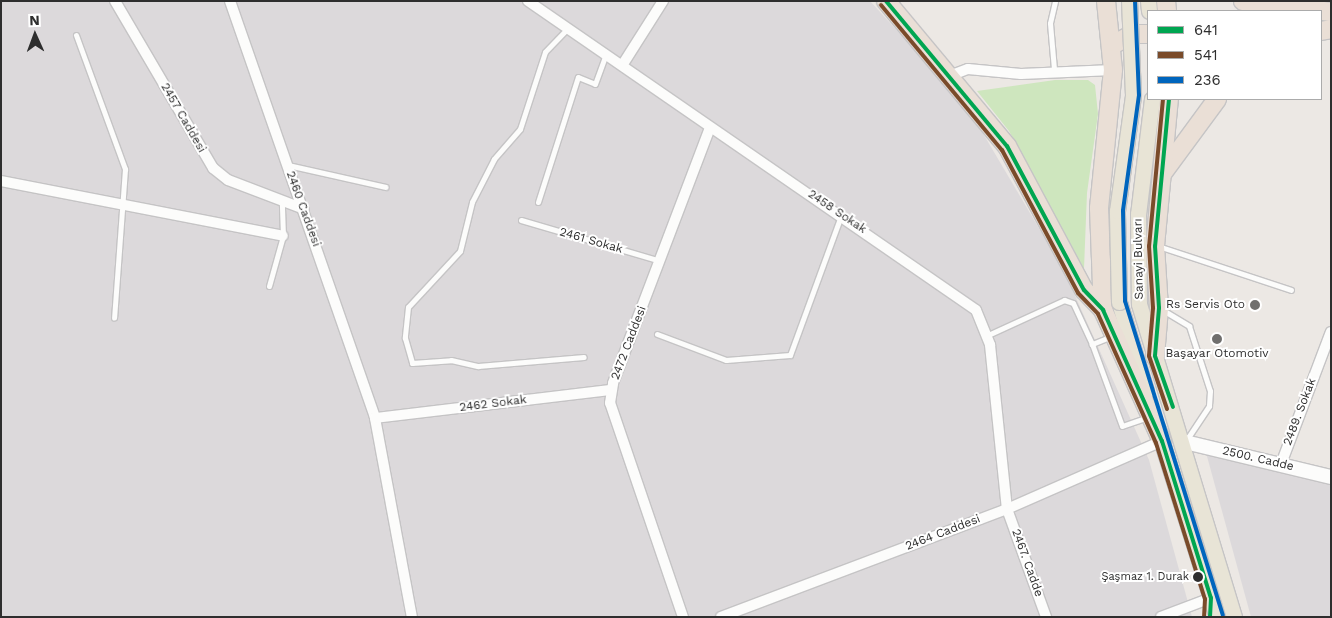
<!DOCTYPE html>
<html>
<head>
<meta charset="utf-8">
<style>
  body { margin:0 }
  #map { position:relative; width:1332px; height:618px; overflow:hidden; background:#ece8e4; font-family:"Work Sans",sans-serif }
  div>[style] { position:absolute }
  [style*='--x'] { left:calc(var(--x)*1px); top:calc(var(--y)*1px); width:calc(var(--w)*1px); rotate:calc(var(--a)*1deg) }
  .industrial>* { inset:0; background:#dcd9db }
  .green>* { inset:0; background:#cee6be }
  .roads { filter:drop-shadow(1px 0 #c5c4c5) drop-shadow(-1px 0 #c5c4c5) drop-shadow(0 1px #c5c4c5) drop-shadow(0 -1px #c5c4c5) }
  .lane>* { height:5px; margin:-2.5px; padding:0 2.5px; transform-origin:2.5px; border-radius:2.5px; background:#fcfcfb }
  .street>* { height:10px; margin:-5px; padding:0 5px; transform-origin:5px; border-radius:5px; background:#fcfcfb }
  .secondary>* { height:14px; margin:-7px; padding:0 7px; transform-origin:7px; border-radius:7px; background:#fcfcfb }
  .primary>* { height:15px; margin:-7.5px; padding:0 7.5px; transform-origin:7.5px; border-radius:7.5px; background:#e8e4d6 }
  .highway>* { height:18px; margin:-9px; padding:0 9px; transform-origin:9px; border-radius:9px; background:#eadfd6 }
  .bridges { filter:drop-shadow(1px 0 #c6c5c4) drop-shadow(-1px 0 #c6c5c4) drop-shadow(0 1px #c6c5c4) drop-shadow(0 -1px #c6c5c4) }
  .primary-bridge>* { height:15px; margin:-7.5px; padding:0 7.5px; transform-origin:7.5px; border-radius:7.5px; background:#e8e4d6 }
  .bus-1>* { height:4px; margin:-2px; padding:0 2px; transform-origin:2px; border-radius:2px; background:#00a651 }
  .bus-2>* { height:4px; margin:-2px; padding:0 2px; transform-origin:2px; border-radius:2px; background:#7a4b2a }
  .bus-3>* { height:4px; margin:-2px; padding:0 2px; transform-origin:2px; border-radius:2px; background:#0065bd }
  .dots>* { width:14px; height:14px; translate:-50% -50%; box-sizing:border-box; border:2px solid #fff; border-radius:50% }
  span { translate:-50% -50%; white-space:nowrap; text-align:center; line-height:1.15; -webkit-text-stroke:4px #fff; paint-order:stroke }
  .bus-label { font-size:11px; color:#2e2e2e }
  .right { translate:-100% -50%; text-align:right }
  .street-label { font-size:12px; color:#2e2e2e }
  .poi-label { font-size:12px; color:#2e2e2e }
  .frame { position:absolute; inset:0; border:2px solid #2e2e2e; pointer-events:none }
  .legend { position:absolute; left:1147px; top:10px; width:175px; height:90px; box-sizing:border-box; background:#fff; border:1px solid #ababab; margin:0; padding:6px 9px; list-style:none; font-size:15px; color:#2e2e2e }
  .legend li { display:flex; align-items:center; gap:10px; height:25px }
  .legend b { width:25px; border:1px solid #ababab }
  .north { position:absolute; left:10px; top:10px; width:50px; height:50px; -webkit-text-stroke:4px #fff; paint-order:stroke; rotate:358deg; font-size:14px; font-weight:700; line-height:20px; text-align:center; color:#2e2e2e }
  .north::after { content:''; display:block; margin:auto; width:18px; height:22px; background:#2e2e2e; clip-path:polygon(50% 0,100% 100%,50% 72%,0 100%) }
</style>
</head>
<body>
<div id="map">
  <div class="industrial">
    <i style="clip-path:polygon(1px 1px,870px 1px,968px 108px,1063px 269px,1149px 460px,1192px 617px,1px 617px)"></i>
    <i style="clip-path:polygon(1205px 449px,1331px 482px,1331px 617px,1251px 617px)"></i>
  </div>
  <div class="green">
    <i style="clip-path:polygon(1055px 80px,1088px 80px,1095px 85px,1098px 114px,1087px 193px,1084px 269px,1009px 131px,977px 91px)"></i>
  </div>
  <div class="roads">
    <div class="lane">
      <i style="--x:568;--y:28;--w:33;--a:134"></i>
      <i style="--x:545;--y:52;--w:81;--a:108"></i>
      <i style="--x:520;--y:129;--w:40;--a:131"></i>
      <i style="--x:494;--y:159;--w:48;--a:117.1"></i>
      <i style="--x:472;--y:202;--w:50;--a:103.8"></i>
      <i style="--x:460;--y:251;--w:76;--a:132.9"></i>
      <i style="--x:408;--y:307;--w:31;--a:96"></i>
      <i style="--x:405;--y:338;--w:26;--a:74"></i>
      <i style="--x:412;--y:363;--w:39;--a:-4"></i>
      <i style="--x:451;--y:360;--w:28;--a:13"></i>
      <i style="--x:478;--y:366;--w:106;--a:-4.9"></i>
      <i style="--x:76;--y:35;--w:143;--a:69.9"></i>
      <i style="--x:125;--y:169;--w:149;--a:94.2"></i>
      <i style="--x:1054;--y:69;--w:46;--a:-95"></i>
      <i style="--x:1050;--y:23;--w:23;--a:-77"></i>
      <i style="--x:288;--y:165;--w:100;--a:12.7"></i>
      <i style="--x:538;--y:202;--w:131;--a:-72.3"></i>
      <i style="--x:578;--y:77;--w:18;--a:22"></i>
      <i style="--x:595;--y:84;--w:33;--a:-70"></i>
      <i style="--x:521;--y:220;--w:145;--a:16.4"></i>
      <i style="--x:1158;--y:246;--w:140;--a:18.3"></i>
      <i style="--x:269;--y:286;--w:52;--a:-74.4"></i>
      <i style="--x:283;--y:236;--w:35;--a:-92"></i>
      <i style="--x:1161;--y:309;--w:33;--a:31"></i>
      <i style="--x:1189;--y:326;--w:68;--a:72.1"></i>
      <i style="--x:1210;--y:391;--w:15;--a:94"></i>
      <i style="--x:1209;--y:406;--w:43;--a:123.7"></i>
      <i style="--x:657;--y:334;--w:74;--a:20.6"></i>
      <i style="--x:726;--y:360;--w:64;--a:-4.5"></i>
      <i style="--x:790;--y:355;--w:148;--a:-69.9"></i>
      <i style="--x:988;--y:335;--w:84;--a:-24.7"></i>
      <i style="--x:1064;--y:300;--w:9;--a:18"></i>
      <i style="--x:1073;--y:303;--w:45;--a:65.1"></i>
      <i style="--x:1112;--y:336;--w:22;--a:158"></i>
      <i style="--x:1092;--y:344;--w:87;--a:69.9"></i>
      <i style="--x:1122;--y:426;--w:28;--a:-19"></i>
    </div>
    <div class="street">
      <i style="--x:115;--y:1;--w:194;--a:59.6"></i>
      <i style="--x:213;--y:168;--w:19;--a:39"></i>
      <i style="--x:228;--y:180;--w:81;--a:20.9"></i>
      <i style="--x:230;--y:1;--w:441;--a:70.8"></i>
      <i style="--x:375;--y:418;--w:202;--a:79.5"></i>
      <i style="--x:528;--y:1;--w:544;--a:34.6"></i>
      <i style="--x:976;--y:310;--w:38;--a:68"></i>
      <i style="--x:990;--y:345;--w:165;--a:84.1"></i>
      <i style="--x:1007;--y:509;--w:115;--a:70.1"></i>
      <i style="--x:623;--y:64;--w:75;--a:-57.6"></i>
      <i style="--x:952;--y:75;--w:17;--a:-21"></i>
      <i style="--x:968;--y:69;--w:53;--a:5.4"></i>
      <i style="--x:1021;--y:74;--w:92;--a:-2.5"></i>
      <i style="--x:1;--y:181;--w:287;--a:11"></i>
      <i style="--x:375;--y:418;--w:238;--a:-6.8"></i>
      <i style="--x:1281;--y:464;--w:141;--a:-69.3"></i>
      <i style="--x:683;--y:617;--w:226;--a:-108.8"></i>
      <i style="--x:610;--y:403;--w:20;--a:-81"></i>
      <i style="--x:613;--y:383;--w:273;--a:-69.2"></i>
      <i style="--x:721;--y:617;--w:306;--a:-20.7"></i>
      <i style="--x:1007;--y:509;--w:169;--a:-23.7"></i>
      <i style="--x:1161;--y:617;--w:53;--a:-20.8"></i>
    </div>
    <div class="secondary">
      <i style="--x:1185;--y:442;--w:150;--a:13.5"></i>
    </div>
    <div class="primary">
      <i style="--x:1148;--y:1;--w:10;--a:84"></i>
      <i style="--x:1152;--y:99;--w:116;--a:96.9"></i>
      <i style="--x:1138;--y:214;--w:90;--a:89.4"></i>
      <i style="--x:1139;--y:304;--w:327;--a:73.1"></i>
      <i style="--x:1119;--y:302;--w:93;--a:73.1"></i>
      <i style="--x:1158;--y:430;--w:196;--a:72.5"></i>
    </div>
    <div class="highway">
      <i style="--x:886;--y:1;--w:189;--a:50.2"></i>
      <i style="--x:1007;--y:146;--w:163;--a:61.9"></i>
      <i style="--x:1084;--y:290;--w:28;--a:46"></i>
      <i style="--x:1106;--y:1;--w:69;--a:84.2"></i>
      <i style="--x:1113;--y:70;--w:139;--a:95.8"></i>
      <i style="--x:1099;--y:208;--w:102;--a:87.8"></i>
      <i style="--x:1103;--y:310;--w:144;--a:65.8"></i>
      <i style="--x:1166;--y:1;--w:10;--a:84"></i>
      <i style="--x:1243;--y:1;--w:89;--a:7.1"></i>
      <i style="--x:1321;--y:31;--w:10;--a:-11"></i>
      <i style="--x:1116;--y:43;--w:19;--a:-28"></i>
      <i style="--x:1133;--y:34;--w:15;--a:0"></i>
      <i style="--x:1162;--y:174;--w:93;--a:-53.7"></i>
      <i style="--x:1155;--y:356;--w:48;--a:-85.2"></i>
      <i style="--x:1159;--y:308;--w:62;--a:-93.7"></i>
      <i style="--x:1155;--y:246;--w:148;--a:-84.6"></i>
    </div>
  </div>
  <div class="bridges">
    <div class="primary-bridge">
      <i style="--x:1119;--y:302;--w:91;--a:-91.3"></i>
      <i style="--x:1117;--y:211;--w:117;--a:-82.1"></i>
      <i style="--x:1133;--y:95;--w:94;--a:-92.4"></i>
    </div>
  </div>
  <div class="bus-1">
    <i style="--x:886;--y:1;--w:189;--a:50.2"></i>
    <i style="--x:1007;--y:146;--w:163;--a:61.9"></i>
    <i style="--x:1084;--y:290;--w:28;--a:46"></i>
    <i style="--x:1103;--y:310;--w:144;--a:65.8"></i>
    <i style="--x:1162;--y:441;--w:164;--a:72.7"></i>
    <i style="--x:1211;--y:598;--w:19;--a:93"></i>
    <i style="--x:1169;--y:99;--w:148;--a:95.4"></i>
    <i style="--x:1155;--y:246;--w:62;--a:86.3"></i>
    <i style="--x:1159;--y:308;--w:48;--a:94.8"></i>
    <i style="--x:1155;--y:356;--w:54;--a:70.6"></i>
  </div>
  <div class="bus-2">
    <i style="--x:881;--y:5;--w:189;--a:50.2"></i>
    <i style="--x:1002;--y:150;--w:162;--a:62"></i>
    <i style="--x:1078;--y:293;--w:29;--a:46"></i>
    <i style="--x:1098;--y:314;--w:141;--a:65.8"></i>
    <i style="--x:1156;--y:443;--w:164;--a:72.6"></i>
    <i style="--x:1205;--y:599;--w:18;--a:93"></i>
    <i style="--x:1163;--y:99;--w:148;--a:95.4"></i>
    <i style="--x:1149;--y:246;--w:62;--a:86.3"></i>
    <i style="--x:1153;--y:308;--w:48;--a:94.8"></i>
    <i style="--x:1149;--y:356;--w:56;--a:71.2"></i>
  </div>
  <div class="bus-3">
    <i style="--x:1135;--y:1;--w:94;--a:87.6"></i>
    <i style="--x:1139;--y:95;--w:117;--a:97.9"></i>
    <i style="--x:1123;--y:211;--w:90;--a:88.7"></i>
    <i style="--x:1125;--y:301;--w:329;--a:72.7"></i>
  </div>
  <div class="dots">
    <i style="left:1255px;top:305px;background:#706f6e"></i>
    <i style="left:1217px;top:339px;background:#706f6e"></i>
    <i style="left:1198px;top:577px;background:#2e2e2e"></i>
  </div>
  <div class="bus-label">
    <span class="right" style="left:1189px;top:577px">Şaşmaz 1. Durak</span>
  </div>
  <div class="street-label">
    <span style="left:183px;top:118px;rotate:60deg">2457 Caddesi</span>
    <span style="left:303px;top:209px;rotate:70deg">2460 Caddesi</span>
    <span style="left:837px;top:212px;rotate:34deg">2458 Sokak</span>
    <span style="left:591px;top:241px;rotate:16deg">2461 Sokak</span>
    <span style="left:1139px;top:259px;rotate:-91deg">Sanayi Bulvarı</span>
    <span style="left:629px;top:343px;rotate:-69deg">2472 Caddesi</span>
    <span style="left:493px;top:404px;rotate:-7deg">2462 Sokak</span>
    <span style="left:1300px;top:412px;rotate:-69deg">2489. Sokak</span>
    <span style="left:1258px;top:459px;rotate:13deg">2500. Cadde</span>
    <span style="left:943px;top:533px;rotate:-21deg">2464 Caddesi</span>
    <span style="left:1027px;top:563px;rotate:70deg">2467. Cadde</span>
  </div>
  <div class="poi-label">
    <span class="right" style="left:1245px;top:305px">Rs Servis Oto</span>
    <span style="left:1217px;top:354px">Başayar Otomotiv</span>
  </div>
  <div class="frame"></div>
  <ul class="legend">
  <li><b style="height:6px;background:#00a651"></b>641</li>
  <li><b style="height:6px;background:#7a4b2a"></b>541</li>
  <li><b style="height:6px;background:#0065bd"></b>236</li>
  </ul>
  <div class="north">N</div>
</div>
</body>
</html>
